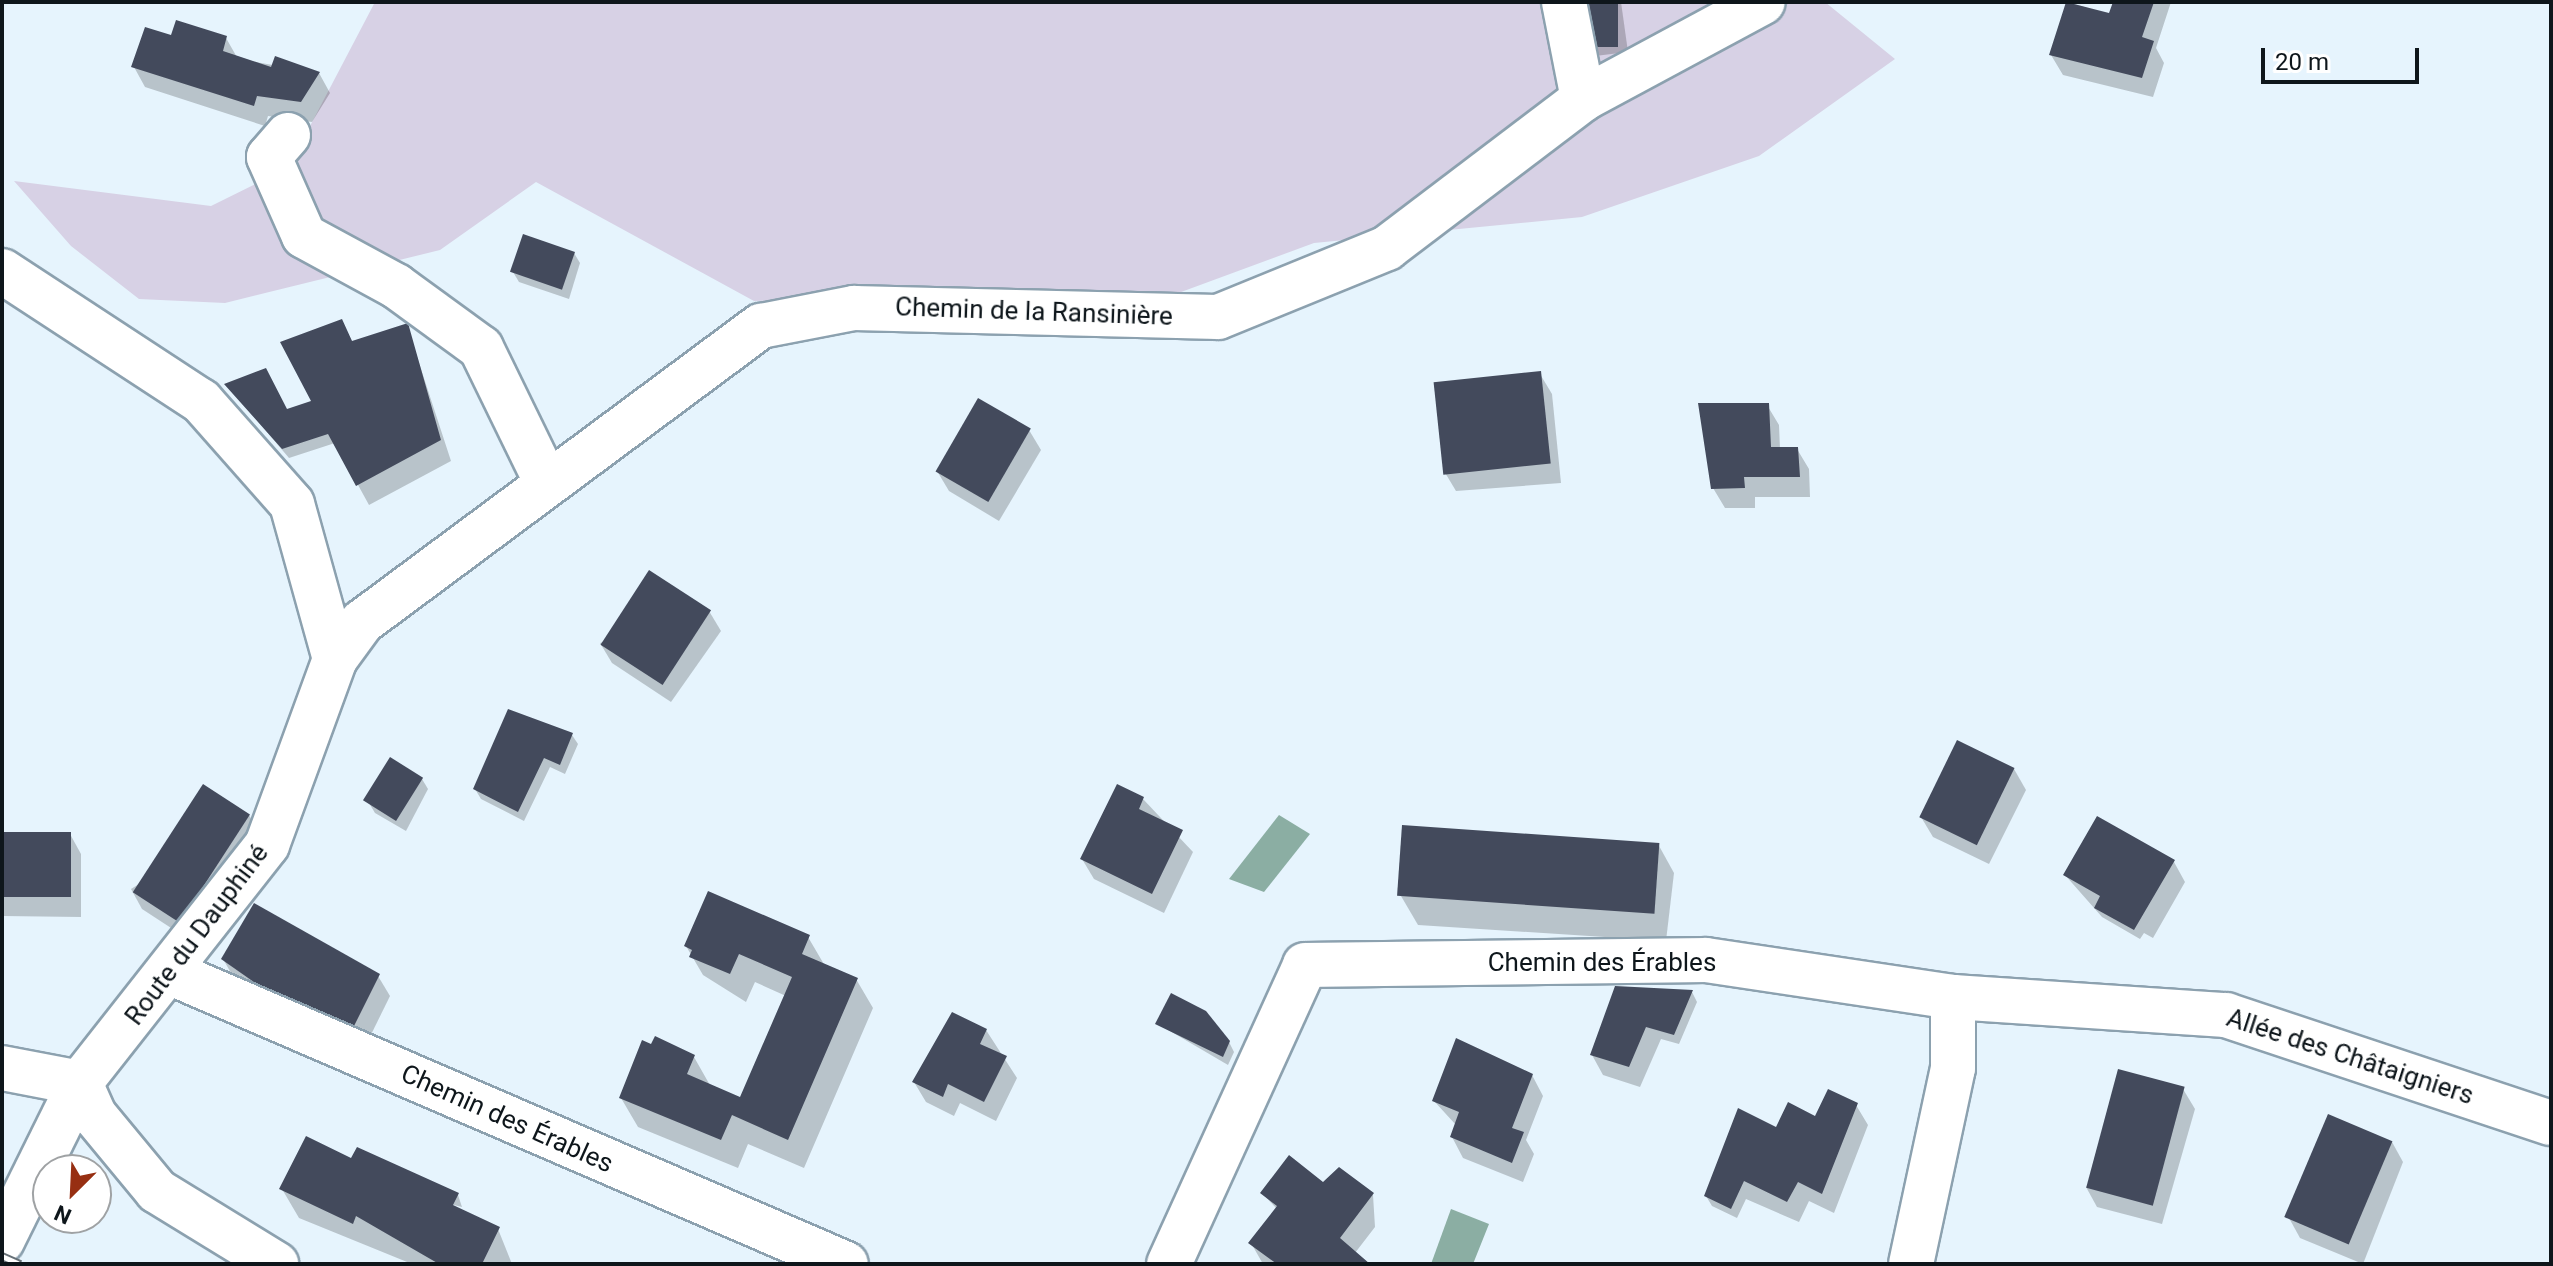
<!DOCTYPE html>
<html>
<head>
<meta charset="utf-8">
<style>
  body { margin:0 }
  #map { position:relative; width:2553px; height:1266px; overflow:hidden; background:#e6f4fd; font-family:Roboto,sans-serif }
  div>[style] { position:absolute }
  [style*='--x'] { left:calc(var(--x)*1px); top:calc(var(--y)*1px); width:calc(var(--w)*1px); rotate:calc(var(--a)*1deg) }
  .green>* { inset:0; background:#d7d1e5 }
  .water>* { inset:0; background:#8baea3 }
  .shadow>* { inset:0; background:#0003 }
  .building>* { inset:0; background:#434a5c; transform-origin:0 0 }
  .roads { filter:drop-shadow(2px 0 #8ca1af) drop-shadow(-2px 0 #8ca1af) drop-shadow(0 2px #8ca1af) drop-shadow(0 -2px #8ca1af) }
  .minor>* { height:44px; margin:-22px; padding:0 22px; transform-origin:22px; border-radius:22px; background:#fff }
  .tertiary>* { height:44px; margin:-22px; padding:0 22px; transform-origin:22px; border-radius:22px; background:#fff }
  .rail>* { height:9px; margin-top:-4.5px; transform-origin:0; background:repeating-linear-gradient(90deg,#fff 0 18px,#667077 0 36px); box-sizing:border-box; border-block:2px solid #667077 }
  span { translate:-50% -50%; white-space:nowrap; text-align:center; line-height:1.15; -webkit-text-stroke:8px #fff; paint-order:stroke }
  .street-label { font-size:26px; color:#0e161b }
  .frame { position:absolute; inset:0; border:4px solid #0e161b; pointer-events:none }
  .north { position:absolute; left:32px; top:1154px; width:80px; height:80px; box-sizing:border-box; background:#fff; border:2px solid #9fa2a4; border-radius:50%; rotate:204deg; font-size:22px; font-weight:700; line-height:32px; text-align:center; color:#0e161b }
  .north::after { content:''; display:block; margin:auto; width:28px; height:36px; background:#972f12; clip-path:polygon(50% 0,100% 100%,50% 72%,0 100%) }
  .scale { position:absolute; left:2261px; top:48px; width:158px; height:36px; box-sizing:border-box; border:4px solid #0e161b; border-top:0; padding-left:10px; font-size:24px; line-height:28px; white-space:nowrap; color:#0e161b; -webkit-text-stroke:6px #fff; paint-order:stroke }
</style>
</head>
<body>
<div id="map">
  <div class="green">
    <i style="clip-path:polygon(375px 2px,1825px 2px,1895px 59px,1759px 156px,1582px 217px,1314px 243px,1173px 295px,754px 301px,536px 182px,440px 250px,225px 303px,139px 299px,71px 246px,14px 181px,211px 206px,288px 168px)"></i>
  </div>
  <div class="water">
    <i style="clip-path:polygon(1279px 815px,1310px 834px,1264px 892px,1229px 879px)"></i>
    <i style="clip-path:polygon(1451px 1209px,1489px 1224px,1473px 1264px,1431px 1264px)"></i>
  </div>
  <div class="shadow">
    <i style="clip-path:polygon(1585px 2px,1621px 2px,1628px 52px,1595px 56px)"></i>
    <i style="clip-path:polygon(2068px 2px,2111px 15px,2115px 2px,2171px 2px,2156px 48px,2164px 63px,2153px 97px,2063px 75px,2051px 55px)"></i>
    <i style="clip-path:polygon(173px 38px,226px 38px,238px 59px,319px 73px,330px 93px,312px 122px,268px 116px,265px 126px,145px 87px,134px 67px)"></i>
    <i style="clip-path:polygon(574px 253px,580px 263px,569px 299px,519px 282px,513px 272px)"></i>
    <i style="clip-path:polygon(341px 321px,353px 343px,407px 326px,451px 461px,369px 505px,335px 443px,289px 458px,227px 385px,286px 412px,314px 402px)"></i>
    <i style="clip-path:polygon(1540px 374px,1552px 394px,1561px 483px,1456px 491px,1444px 471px)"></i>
    <i style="clip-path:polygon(1767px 405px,1779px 425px,1780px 449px,1797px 449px,1809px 469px,1810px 497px,1755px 497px,1755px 508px,1725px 508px,1713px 488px)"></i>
    <i style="clip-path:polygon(1029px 430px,1041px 450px,999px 521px,949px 491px,937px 471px)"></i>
    <i style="clip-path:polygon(709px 611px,721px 631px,671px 702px,612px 663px,600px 643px)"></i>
    <i style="clip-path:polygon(572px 735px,578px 744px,565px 774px,550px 767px,524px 821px,481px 799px,475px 789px)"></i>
    <i style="clip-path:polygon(2014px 769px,2026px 790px,1989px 864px,1933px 837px,1921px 817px)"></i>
    <i style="clip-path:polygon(422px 779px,428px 789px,406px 831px,375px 813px,369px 803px)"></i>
    <i style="clip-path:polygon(1143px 799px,1193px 852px,1164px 913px,1094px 879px,1082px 859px)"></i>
    <i style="clip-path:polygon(249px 815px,260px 835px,191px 941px,142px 909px,131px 889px)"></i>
    <i style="clip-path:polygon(2px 834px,70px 834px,81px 854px,81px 917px,2px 916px)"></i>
    <i style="clip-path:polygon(1658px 844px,1674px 873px,1666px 941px,1418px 925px,1401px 896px)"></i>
    <i style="clip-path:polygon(2174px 862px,2185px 882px,2153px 938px,2144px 933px,2140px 939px,2102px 917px,2065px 875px)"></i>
    <i style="clip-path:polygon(808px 937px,825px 966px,856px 979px,873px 1008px,804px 1168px,748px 1144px,738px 1168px,638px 1127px,621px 1098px,694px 1057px,711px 1087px,741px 1100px,786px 996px,755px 982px,746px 1002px,703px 975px,686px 946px)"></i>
    <i style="clip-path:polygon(223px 959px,378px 976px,390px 996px,362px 1053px,235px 980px)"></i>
    <i style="clip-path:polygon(1692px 992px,1697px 1002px,1679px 1044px,1661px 1039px,1640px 1087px,1603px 1075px,1592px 1055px)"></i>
    <i style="clip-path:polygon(1158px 1024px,1229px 1042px,1234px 1052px,1228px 1065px)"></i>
    <i style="clip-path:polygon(986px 1030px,1017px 1078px,996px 1121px,960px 1103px,954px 1116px,926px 1102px,914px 1082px)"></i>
    <i style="clip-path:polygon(1532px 1075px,1543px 1096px,1526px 1140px,1534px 1154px,1523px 1182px,1463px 1158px,1452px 1137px,1456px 1125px,1434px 1101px)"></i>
    <i style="clip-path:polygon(2183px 1089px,2195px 1109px,2162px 1224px,2097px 1207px,2086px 1187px)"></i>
    <i style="clip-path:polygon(1856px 1105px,1868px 1125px,1834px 1213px,1809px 1201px,1799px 1222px,1746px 1199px,1737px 1218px,1712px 1206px,1706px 1196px,1816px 1118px)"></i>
    <i style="clip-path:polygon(2392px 1142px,2403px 1162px,2363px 1264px,2300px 1238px,2289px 1218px)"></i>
    <i style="clip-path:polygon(352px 1161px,458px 1195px,462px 1207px,442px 1202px,498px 1229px,512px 1264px,412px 1264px,299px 1218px,282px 1189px)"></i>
    <i style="clip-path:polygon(1322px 1183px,1373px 1195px,1375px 1227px,1355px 1253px,1370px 1264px,1263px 1264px,1251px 1243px,1277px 1209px,1262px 1193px)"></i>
  </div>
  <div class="building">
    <i style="left:1582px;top:2px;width:36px;height:45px"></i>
    <i style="clip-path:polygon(2066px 2px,2109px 13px,2113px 2px,2154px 2px,2142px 37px,2154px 41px,2142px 78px,2049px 55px)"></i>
    <i style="clip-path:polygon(176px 20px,227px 36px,223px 51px,271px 67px,275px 56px,320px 72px,301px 102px,257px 96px,254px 106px,131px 67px,145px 27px,171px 35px)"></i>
    <i style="left:523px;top:234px;width:55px;height:40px;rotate:19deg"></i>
    <i style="clip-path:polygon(342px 319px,352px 341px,408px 323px,441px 440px,356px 486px,328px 434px,282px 449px,224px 384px,266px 368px,287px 409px,311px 401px,280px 342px)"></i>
    <i style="left:1541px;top:371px;width:93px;height:108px;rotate:84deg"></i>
    <i style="left:978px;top:398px;width:61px;height:85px;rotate:30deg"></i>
    <i style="clip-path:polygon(1698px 403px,1769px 403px,1771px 447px,1798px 447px,1800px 477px,1744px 477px,1745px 488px,1711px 489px)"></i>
    <i style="left:649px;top:570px;width:74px;height:89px;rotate:33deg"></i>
    <i style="clip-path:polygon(508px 709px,573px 733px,560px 765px,544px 758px,518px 812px,473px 789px)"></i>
    <i style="left:1957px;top:740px;width:64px;height:86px;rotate:26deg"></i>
    <i style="left:390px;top:757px;width:39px;height:51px;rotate:32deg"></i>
    <i style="left:203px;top:784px;width:56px;height:129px;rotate:33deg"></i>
    <i style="clip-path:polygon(1117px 784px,1144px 797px,1139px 809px,1183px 830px,1152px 894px,1080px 859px)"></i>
    <i style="clip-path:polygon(2097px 816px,2175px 860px,2134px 930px,2094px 908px,2100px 896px,2063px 875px)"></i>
    <i style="left:1402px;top:825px;width:258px;height:71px;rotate:4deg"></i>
    <i style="left:2px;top:832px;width:69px;height:65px"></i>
    <i style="clip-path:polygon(708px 891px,810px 935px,802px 954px,858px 978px,788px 1140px,732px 1115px,721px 1140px,619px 1098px,642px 1040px,651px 1044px,655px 1036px,695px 1055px,687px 1074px,740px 1097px,792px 977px,739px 954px,730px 974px,689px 957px,692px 950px,684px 946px)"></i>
    <i style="clip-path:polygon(254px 903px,380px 974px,350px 1034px,287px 1005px,221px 959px)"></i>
    <i style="clip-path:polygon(1615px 986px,1693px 990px,1674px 1035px,1646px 1027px,1629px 1067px,1590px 1055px)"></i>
    <i style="clip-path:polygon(1171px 993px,1206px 1011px,1230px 1041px,1223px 1057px,1155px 1024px)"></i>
    <i style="clip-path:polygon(952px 1012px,987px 1029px,980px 1044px,1007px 1056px,984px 1102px,948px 1084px,943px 1097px,912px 1082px)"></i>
    <i style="clip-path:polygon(1456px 1038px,1533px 1074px,1512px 1128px,1524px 1132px,1512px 1163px,1450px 1137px,1459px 1112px,1432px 1101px)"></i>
    <i style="left:2118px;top:1069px;width:69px;height:123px;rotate:15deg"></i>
    <i style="clip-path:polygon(1828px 1089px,1858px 1103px,1822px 1194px,1798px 1182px,1787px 1202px,1744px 1181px,1731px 1209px,1704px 1196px,1738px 1108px,1776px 1127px,1788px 1102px,1815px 1116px)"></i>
    <i style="left:2328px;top:1114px;width:70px;height:112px;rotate:23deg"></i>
    <i style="clip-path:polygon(306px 1136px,351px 1158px,357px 1147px,459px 1193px,453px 1205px,500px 1227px,482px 1264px,439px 1264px,356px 1216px,353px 1224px,279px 1189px)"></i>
    <i style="clip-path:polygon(1289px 1155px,1323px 1182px,1339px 1167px,1374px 1193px,1340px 1238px,1370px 1264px,1277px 1264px,1248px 1243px,1277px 1206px,1260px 1193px)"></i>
  </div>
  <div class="roads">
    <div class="minor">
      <i style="--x:1564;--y:2;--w:99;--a:78.9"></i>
      <i style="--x:288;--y:135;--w:29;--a:131"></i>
      <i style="--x:269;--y:157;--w:86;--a:66.1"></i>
      <i style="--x:304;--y:236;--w:105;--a:28.5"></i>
      <i style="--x:396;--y:286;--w:105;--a:36.1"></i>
      <i style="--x:481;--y:348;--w:146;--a:64"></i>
      <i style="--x:335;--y:659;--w:46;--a:-53.9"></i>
      <i style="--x:362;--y:622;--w:497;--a:-36.6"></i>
      <i style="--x:761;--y:326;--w:95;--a:-11"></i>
      <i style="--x:854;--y:308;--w:364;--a:1.4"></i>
      <i style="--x:1218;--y:317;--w:183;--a:-22.2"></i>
      <i style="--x:1387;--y:248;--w:246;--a:-37.2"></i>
      <i style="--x:1583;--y:99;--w:204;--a:-28.3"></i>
      <i style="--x:169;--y:972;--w:737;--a:23.33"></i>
      <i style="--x:1953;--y:997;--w:274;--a:3.8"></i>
      <i style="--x:2226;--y:1015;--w:342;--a:18.4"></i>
      <i style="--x:2;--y:1068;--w:79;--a:10.9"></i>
      <i style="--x:80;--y:1083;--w:36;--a:66"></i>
      <i style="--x:95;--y:1116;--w:97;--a:50.4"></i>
      <i style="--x:157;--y:1191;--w:140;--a:31.5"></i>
      <i style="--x:1169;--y:1264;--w:328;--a:-65.5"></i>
      <i style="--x:1305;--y:965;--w:401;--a:-0.7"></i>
      <i style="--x:1706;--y:960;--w:250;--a:8.5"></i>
      <i style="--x:1953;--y:997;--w:71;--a:90"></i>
      <i style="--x:1953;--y:1068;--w:200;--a:102.1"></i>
    </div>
    <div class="tertiary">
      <i style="--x:2;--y:271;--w:238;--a:33.2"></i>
      <i style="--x:201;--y:401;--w:137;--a:48.5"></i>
      <i style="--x:292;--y:504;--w:161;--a:74.5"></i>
      <i style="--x:335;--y:659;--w:198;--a:110.1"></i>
      <i style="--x:267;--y:845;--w:303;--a:128.2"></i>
      <i style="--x:80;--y:1083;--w:176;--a:116.3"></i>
    </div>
  </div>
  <div class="rail">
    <i style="--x:2;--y:1256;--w:20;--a:24"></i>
  </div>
  <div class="street-label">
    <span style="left:1034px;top:312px;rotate:2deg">Chemin de la Ransinière</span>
    <span style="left:197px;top:935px;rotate:-53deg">Route du Dauphiné</span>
    <span style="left:1602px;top:963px">Chemin des Érables</span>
    <span style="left:2350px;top:1057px;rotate:18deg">Allée des Châtaigniers</span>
    <span style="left:507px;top:1119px;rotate:24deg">Chemin des Érables</span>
  </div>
  <div class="frame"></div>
  <div class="north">N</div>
  <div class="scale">20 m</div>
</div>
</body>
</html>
